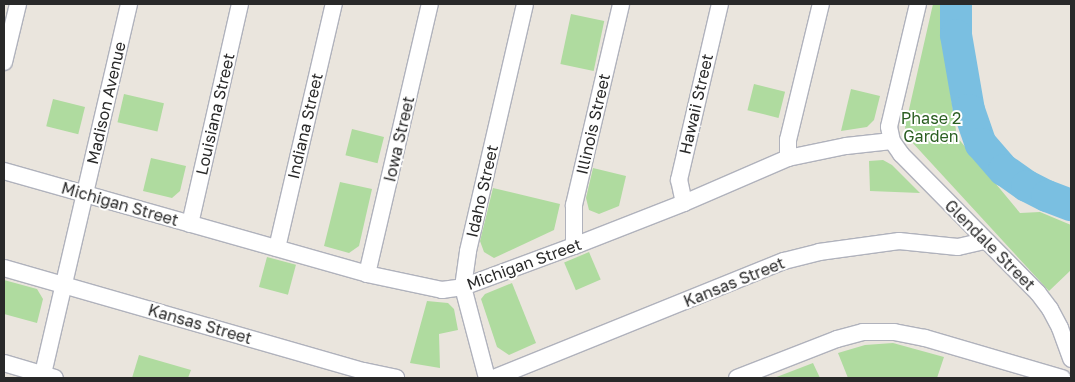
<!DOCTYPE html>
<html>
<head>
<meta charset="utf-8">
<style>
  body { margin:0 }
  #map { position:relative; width:1075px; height:382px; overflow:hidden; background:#eae5dd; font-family:"Golos Text",sans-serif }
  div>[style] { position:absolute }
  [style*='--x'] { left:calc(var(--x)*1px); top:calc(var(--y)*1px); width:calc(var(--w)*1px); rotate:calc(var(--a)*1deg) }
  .green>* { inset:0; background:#afdb9f; transform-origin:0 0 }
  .river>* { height:32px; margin:-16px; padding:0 16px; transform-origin:16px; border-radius:16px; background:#7abfe1 }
  .roads { filter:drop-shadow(1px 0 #b0b2bc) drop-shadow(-1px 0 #b0b2bc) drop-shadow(0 1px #b0b2bc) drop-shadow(0 -1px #b0b2bc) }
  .street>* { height:16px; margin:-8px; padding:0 8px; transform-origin:8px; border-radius:8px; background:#fff }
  span { translate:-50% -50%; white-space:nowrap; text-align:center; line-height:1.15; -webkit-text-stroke:4px #fff; paint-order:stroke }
  .street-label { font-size:16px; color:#292929 }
  .park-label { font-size:16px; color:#2a5e21 }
  .frame { position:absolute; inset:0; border:5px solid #292929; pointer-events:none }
</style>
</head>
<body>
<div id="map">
  <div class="green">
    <i style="clip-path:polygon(933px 4px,946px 4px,944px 50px,957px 137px,1020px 213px,1040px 212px,1071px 225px,1071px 270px,1049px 291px,910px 140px,906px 133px,905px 127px)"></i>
    <i style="left:571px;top:14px;width:34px;height:51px;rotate:12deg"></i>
    <i style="left:754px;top:84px;width:32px;height:27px;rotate:14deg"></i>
    <i style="clip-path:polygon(851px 89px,880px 96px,874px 120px,867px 127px,841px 131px)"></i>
    <i style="left:124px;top:94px;width:41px;height:29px;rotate:13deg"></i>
    <i style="left:53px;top:99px;width:33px;height:28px;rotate:14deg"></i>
    <i style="left:352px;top:129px;width:33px;height:27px;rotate:14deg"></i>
    <i style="clip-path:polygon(151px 158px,186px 166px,180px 191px,172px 198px,143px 191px)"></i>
    <i style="clip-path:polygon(883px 160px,892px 165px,920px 193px,870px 191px,869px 161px)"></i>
    <i style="clip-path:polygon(593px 168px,626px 176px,619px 206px,599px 214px,589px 210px,586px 198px)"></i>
    <i style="clip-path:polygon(340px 182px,372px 189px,359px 246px,349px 253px,324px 246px)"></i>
    <i style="clip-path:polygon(493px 188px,560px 204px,554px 230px,494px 258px,484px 252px,480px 241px)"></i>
    <i style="left:589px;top:252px;width:30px;height:27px;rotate:67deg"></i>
    <i style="left:267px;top:257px;width:30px;height:31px;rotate:15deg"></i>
    <i style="clip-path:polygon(4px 280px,37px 289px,43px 299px,37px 323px,4px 314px)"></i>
    <i style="clip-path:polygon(512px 283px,536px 343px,509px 355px,497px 347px,481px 299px,485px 294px)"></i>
    <i style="clip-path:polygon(427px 301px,448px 303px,454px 309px,458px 330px,439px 334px,440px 368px,410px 363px)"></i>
    <i style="clip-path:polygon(893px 343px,944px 357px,937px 378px,848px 378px,838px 353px,865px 345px)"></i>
    <i style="clip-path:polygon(139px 355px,191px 370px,188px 378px,132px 378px)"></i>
    <i style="clip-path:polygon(813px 363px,820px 378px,774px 378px)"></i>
  </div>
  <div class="river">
    <i style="--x:956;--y:4;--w:31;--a:90"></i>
    <i style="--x:956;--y:35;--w:76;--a:80.2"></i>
    <i style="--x:969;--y:110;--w:36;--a:71"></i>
    <i style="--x:981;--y:144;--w:35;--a:49"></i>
    <i style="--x:1004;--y:170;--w:28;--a:35"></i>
    <i style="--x:1027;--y:186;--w:22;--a:27"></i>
    <i style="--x:1047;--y:196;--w:26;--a:21"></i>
  </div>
  <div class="roads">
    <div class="street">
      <i style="--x:918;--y:4;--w:126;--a:103.3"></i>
      <i style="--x:889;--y:127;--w:14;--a:78"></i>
      <i style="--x:892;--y:141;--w:16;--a:55"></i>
      <i style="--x:901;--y:154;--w:195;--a:45.4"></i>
      <i style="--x:1038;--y:293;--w:20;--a:53"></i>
      <i style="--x:1050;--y:309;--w:21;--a:62"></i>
      <i style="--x:1060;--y:328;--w:33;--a:70"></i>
      <i style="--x:4;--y:62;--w:60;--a:-76.4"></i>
      <i style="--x:788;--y:158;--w:18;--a:-90"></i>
      <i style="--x:788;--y:140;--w:140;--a:-76.4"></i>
      <i style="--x:4;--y:171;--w:377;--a:15.8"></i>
      <i style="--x:367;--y:274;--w:77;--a:12"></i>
      <i style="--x:442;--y:290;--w:21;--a:-8"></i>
      <i style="--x:463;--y:287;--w:118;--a:-20.3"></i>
      <i style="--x:574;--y:246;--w:118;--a:-21.4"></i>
      <i style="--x:684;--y:203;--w:113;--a:-23.4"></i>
      <i style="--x:788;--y:158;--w:59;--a:-11.7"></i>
      <i style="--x:846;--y:146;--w:46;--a:-6.2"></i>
      <i style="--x:684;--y:203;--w:24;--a:-102"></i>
      <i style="--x:679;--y:180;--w:181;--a:-76.9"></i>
      <i style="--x:190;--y:224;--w:226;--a:-77.2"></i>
      <i style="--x:574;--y:246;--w:41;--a:-90"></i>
      <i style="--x:574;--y:205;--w:206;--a:-76.8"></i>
      <i style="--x:277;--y:248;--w:251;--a:-76.9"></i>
      <i style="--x:4;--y:268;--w:374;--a:16"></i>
      <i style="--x:364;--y:371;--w:33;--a:12"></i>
      <i style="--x:367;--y:274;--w:277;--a:-76.9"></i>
      <i style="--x:4;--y:363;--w:53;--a:16.4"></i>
      <i style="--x:42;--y:378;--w:384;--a:-76.9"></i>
      <i style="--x:487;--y:378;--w:94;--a:-104.8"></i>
      <i style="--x:463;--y:287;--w:36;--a:-82"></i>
      <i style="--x:468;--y:251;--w:253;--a:-77"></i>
      <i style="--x:494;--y:378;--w:313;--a:-22"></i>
      <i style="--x:784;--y:261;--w:36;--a:-14"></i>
      <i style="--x:819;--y:252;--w:81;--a:-7.8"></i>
      <i style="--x:899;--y:241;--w:59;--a:5.8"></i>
      <i style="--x:958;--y:247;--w:28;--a:-13"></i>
      <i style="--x:737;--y:378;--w:107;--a:-21.3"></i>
      <i style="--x:837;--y:339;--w:27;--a:-15"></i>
      <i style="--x:863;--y:332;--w:31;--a:0"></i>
      <i style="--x:894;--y:332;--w:32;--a:11"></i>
      <i style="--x:925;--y:338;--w:143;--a:16.3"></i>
    </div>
  </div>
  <div class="street-label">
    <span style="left:106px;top:103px;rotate:-77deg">Madison Avenue</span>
    <span style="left:696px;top:104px;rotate:-77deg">Hawaii Street</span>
    <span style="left:215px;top:114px;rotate:-77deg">Louisiana Street</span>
    <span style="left:593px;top:124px;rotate:-77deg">Illinois Street</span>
    <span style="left:305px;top:126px;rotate:-77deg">Indiana Street</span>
    <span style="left:399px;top:139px;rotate:-77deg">Iowa Street</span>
    <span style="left:482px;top:191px;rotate:-77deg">Idaho Street</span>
    <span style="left:120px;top:204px;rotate:16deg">Michigan Street</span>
    <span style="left:990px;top:245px;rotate:45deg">Glendale Street</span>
    <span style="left:524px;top:264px;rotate:-20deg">Michigan Street</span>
    <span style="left:734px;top:282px;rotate:-22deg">Kansas Street</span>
    <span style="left:200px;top:324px;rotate:16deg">Kansas Street</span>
  </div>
  <div class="park-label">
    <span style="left:931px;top:127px">Phase 2<br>Garden</span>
  </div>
  <div class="frame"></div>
</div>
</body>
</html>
